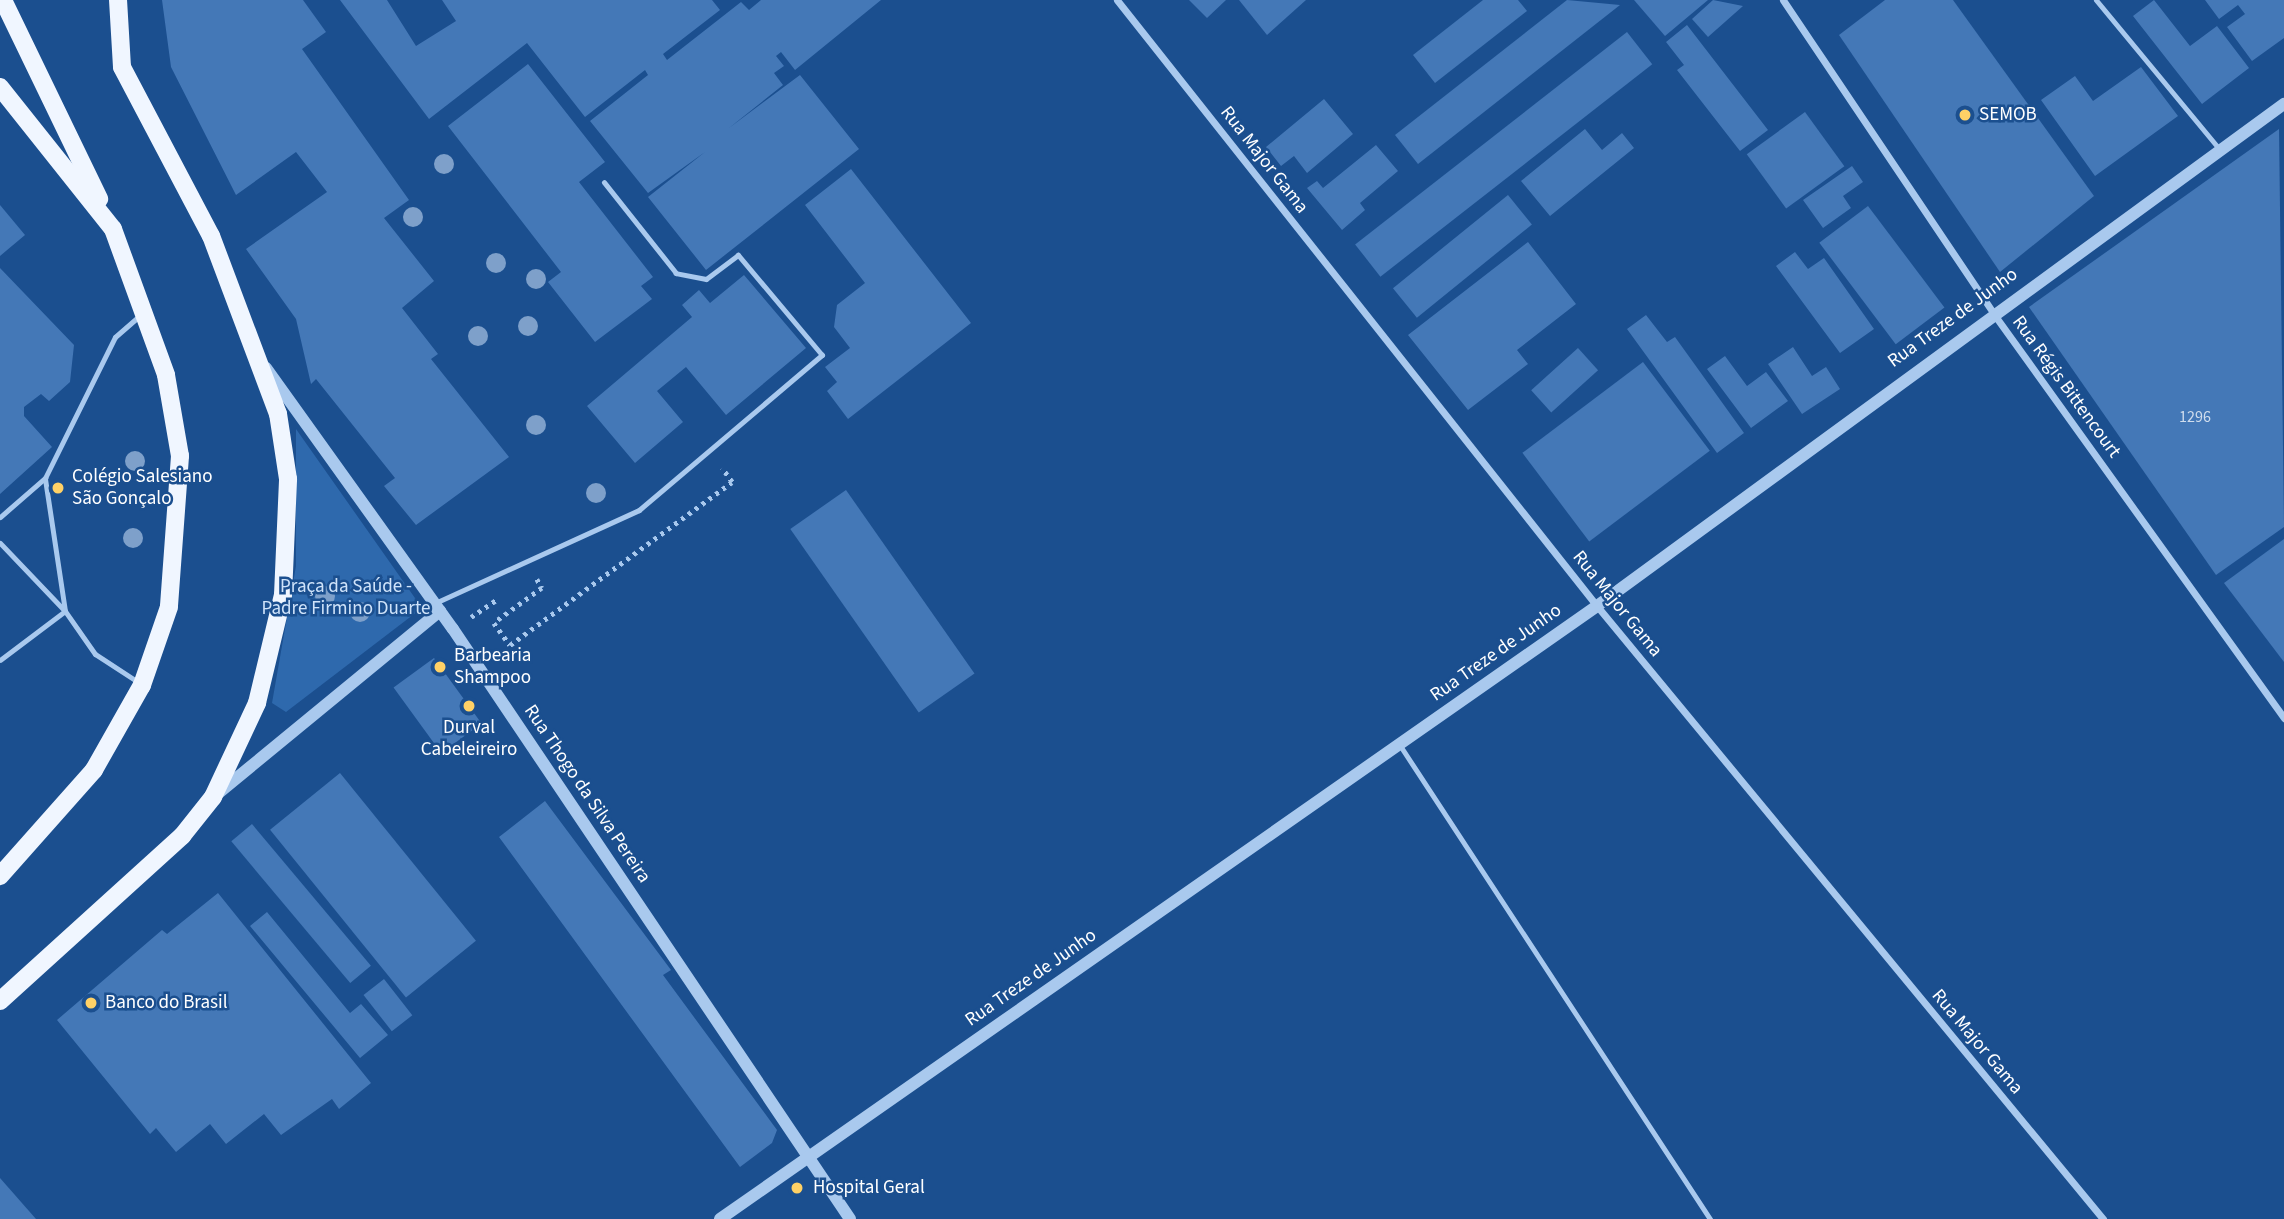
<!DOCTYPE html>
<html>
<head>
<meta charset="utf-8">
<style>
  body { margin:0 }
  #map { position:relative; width:2284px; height:1219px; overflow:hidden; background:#1b4f8f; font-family:"Source Sans 3",sans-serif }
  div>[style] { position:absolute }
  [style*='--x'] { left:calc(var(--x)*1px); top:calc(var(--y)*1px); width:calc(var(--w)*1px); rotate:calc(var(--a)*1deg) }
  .green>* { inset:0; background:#2e69ad }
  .building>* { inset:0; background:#4478b7; transform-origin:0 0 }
  .path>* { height:4.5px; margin-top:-2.25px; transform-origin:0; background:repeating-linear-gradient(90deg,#a9c9ee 0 3.5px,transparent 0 8.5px) }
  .service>* { height:5px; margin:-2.5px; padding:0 2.5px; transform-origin:2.5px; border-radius:2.5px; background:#a9c9ee }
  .minor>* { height:7px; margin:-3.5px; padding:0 3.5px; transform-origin:3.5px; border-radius:3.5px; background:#a9c9ee }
  .tertiary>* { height:12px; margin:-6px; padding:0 6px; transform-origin:6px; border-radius:6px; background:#a9c9ee }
  .primary>* { height:18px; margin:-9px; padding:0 9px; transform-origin:9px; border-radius:9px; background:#f0f6ff }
  .trees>* { width:20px; height:20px; margin:-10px; border-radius:50%; background:#7ea0ca }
  .dots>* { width:19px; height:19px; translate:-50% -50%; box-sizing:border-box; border:4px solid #1b4f8f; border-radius:50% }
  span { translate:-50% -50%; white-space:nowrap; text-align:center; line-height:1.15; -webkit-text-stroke:5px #1b4f8f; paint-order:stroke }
  .number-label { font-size:16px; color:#d0dded }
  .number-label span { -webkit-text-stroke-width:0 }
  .poi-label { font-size:19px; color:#fff }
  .left { translate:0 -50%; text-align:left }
  .street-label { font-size:19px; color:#fff }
  .park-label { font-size:19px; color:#cfe3fa }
</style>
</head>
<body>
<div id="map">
  <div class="green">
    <i style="clip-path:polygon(296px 429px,422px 608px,286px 712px,272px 703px,296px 566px)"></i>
  </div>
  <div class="building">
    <i style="clip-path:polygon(162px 0,303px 0,326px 32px,302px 49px,409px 200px,384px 218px,434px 281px,402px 308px,438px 354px,431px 359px,509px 457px,416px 525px,384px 486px,395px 478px,316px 379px,311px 384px,296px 319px,246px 249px,327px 192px,296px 152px,236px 195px,171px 67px)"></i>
    <i style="clip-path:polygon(340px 0,387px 0,416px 46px,456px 21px,442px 0,712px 0,720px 10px,663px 54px,667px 60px,741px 2px,749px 10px,761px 0,881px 0,795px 70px,781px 52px,776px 56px,784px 66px,774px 73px,783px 85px,729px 128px,800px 75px,859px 149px,706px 270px,648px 197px,705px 152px,648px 193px,590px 121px,648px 75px,645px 70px,585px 117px,527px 43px,429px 119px)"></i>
    <i style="clip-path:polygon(1189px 0,1226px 0,1207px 18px)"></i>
    <i style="clip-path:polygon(1239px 0,1306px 0,1267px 35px)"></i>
    <i style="clip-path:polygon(1483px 0,1518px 0,1527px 11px,1435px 83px,1413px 55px)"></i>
    <i style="clip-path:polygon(1567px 0,1620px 5px,1418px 164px,1395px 135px)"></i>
    <i style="clip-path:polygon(1634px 0,1708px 0,1665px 36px)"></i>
    <i style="clip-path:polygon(1713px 0,1743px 6px,1708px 37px,1692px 19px)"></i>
    <i style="clip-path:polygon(1885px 0,1953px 0,2094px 196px,2000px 272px,1839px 35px)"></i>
    <i style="clip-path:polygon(2154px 0,2190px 46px,2217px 26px,2249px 68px,2202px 104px,2133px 16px)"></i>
    <i style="clip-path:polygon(2205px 0,2284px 0,2284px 38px,2252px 61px,2227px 27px,2245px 14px,2238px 5px,2219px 19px)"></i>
    <i style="clip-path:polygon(1687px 25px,1768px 130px,1740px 151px,1677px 70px,1684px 65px,1666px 42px)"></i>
    <i style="left:1627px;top:32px;width:41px;height:345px;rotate:52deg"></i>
    <i style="clip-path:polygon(528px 64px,605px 162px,579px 182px,653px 277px,641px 286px,652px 299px,595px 342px,548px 282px,561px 272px,448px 126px)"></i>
    <i style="clip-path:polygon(2141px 67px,2178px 116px,2095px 176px,2041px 100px,2075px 76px,2093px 101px)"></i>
    <i style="clip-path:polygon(1324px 99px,1353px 134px,1307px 173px,1294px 156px,1281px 166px,1266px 147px)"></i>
    <i style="left:1805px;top:112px;width:67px;height:72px;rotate:54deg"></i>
    <i style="clip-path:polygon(1585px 129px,1602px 150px,1622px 133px,1634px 148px,1550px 216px,1521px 181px)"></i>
    <i style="clip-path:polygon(2279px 129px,2284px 527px,2216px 575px,2029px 307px)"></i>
    <i style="clip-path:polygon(1376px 145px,1398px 171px,1360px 203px,1365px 210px,1342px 230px,1307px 188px,1317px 181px,1323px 188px)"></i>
    <i style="clip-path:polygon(1852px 166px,1863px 182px,1843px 196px,1851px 208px,1823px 228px,1803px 200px)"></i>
    <i style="clip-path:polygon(851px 169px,971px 323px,848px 419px,827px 391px,837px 382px,825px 367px,850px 348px,834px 327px,837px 305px,865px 283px,805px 205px)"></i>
    <i style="left:1508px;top:195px;width:38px;height:148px;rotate:51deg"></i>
    <i style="clip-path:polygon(0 205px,25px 235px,0 256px)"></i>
    <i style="left:1868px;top:206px;width:127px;height:61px;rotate:53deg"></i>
    <i style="clip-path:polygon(1528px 242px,1576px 304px,1517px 350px,1528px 364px,1468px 410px,1408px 335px)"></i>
    <i style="clip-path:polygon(1795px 252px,1808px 269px,1824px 258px,1874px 329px,1840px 353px,1776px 266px)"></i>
    <i style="clip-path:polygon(0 268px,74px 345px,70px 382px,49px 401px,41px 394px,24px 407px,24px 416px,52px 447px,0 494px)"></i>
    <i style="clip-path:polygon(744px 275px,806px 348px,726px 415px,686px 367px,657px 391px,683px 422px,635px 463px,587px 406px,692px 317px,682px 305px,699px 290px,710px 303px)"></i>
    <i style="clip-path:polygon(1646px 315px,1667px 342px,1675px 337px,1744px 433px,1717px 453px,1627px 329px)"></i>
    <i style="clip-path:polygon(1793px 347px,1812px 376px,1826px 367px,1840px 389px,1802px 414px,1768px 364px)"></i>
    <i style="left:1578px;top:348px;width:30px;height:63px;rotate:48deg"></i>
    <i style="clip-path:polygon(1725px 356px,1747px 386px,1766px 372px,1788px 401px,1751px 428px,1707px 369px)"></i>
    <i style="left:1643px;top:362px;width:111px;height:151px;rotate:53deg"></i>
    <i style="left:846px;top:490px;width:224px;height:68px;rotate:55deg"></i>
    <i style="clip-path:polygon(2284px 539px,2284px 662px,2224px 583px)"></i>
    <i style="left:434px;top:658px;width:81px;height:50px;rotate:54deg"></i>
    <i style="left:340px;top:773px;width:216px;height:90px;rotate:51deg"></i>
    <i style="clip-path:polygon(545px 801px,671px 970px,663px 975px,777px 1130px,772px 1143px,740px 1167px,499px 837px)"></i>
    <i style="left:252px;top:824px;width:185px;height:27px;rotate:50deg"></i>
    <i style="clip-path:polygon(218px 893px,371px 1083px,339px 1109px,332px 1099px,281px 1135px,264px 1114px,226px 1144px,210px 1124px,176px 1152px,156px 1128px,150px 1134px,57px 1020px,162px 930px,167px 934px)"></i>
    <i style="clip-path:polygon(267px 912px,350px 1013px,361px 1004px,388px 1035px,360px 1058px,250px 926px)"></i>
    <i style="left:384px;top:979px;width:46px;height:26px;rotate:52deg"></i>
    <i style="clip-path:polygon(0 1178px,36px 1219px,0 1219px)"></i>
  </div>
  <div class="path">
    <i style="--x:537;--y:579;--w:10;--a:61"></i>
    <i style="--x:542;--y:588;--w:59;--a:143.9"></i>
    <i style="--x:494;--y:623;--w:27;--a:54"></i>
    <i style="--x:510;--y:645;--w:275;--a:-36.3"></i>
    <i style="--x:732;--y:482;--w:17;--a:-126"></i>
    <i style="--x:471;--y:617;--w:30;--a:-34"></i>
  </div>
  <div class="service">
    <i style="--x:2096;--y:0;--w:195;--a:50.4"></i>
    <i style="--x:0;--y:517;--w:60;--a:-40.9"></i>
    <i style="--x:0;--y:543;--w:94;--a:46.3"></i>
    <i style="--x:65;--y:611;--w:81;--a:143"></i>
    <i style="--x:435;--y:603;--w:224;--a:-24.5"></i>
    <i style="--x:639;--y:510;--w:240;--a:-40.3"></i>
    <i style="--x:822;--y:355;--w:131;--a:-130"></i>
    <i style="--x:738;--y:255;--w:40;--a:143"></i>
    <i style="--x:706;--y:279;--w:31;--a:-169"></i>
    <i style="--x:676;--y:273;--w:116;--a:-128.4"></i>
    <i style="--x:138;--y:682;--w:51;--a:-146.9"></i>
    <i style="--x:95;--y:654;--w:52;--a:-124.9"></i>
    <i style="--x:65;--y:611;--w:134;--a:-98.6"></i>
    <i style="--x:45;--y:478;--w:157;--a:-63.6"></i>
    <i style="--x:115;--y:337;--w:32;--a:-41"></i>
    <i style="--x:1399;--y:744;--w:568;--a:56.79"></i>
  </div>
  <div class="minor">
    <i style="--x:1117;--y:0;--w:773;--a:51.62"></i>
    <i style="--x:1597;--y:606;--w:795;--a:50.46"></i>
    <i style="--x:1783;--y:0;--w:377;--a:56.1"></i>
    <i style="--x:1993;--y:313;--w:499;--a:54.3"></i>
  </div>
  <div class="tertiary">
    <i style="--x:266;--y:368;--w:321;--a:54.4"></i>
    <i style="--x:453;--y:629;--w:711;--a:56.06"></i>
    <i style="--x:216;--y:795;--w:290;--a:-39.4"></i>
    <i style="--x:720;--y:1219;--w:1070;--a:-34.95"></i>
    <i style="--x:1597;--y:606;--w:851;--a:-36.16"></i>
  </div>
  <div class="primary">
    <i style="--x:3;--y:0;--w:221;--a:64.2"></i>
    <i style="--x:0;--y:87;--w:181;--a:51.5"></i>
    <i style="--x:113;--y:229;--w:155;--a:70"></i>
    <i style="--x:166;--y:375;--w:82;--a:80.2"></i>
    <i style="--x:180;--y:456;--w:151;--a:94.2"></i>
    <i style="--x:169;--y:607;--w:83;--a:109.1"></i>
    <i style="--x:142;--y:685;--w:98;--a:119.5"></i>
    <i style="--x:94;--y:770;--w:142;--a:131.6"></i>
    <i style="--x:0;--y:1001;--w:246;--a:-42.2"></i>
    <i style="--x:182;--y:836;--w:50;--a:-51.5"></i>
    <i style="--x:213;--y:797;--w:104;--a:-64.9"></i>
    <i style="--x:257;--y:703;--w:111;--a:-76.5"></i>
    <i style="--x:283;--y:595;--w:116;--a:-87.5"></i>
    <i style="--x:288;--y:479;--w:66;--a:-98.7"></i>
    <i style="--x:278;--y:414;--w:190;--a:-110.6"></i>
    <i style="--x:211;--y:236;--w:191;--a:-117.8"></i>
    <i style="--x:122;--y:67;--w:67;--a:-93.4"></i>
  </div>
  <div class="trees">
    <i style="left:444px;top:164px"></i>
    <i style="left:413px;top:217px"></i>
    <i style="left:496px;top:263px"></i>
    <i style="left:536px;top:279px"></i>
    <i style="left:528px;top:326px"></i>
    <i style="left:478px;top:336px"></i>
    <i style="left:536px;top:425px"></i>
    <i style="left:135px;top:461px"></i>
    <i style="left:596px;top:493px"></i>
    <i style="left:133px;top:538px"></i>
    <i style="left:325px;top:596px"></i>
    <i style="left:360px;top:612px"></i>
  </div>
  <div class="dots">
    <i style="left:1965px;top:115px;background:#ffd166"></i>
    <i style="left:58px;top:488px;background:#ffd166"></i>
    <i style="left:440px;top:667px;background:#ffd166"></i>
    <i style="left:469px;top:706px;background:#ffd166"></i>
    <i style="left:91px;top:1003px;background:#ffd166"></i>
    <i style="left:797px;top:1188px;background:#ffd166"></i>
  </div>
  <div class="number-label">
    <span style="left:2195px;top:417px">1296</span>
  </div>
  <div class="poi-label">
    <span class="left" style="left:1979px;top:115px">SEMOB</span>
    <span class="left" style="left:72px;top:488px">Colégio Salesiano<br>São Gonçalo</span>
    <span class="left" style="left:454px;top:667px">Barbearia<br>Shampoo</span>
    <span style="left:469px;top:739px">Durval<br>Cabeleireiro</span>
    <span class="left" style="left:105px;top:1003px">Banco do Brasil</span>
    <span class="left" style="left:813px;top:1188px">Hospital Geral</span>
  </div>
  <div class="street-label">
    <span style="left:1264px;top:160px;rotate:52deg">Rua Major Gama</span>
    <span style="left:1953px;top:318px;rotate:-36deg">Rua Treze de Junho</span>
    <span style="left:2066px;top:387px;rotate:54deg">Rua Régis Bittencourt</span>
    <span style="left:1617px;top:604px;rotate:51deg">Rua Major Gama</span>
    <span style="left:1496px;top:653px;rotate:-35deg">Rua Treze de Junho</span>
    <span style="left:587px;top:794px;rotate:56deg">Rua Thogo da Silva Pereira</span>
    <span style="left:1031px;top:978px;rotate:-35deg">Rua Treze de Junho</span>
    <span style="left:1977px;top:1042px;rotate:50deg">Rua Major Gama</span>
  </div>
  <div class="park-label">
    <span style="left:346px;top:598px">Praça da Saúde -<br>Padre Firmino Duarte</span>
  </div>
</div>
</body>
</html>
